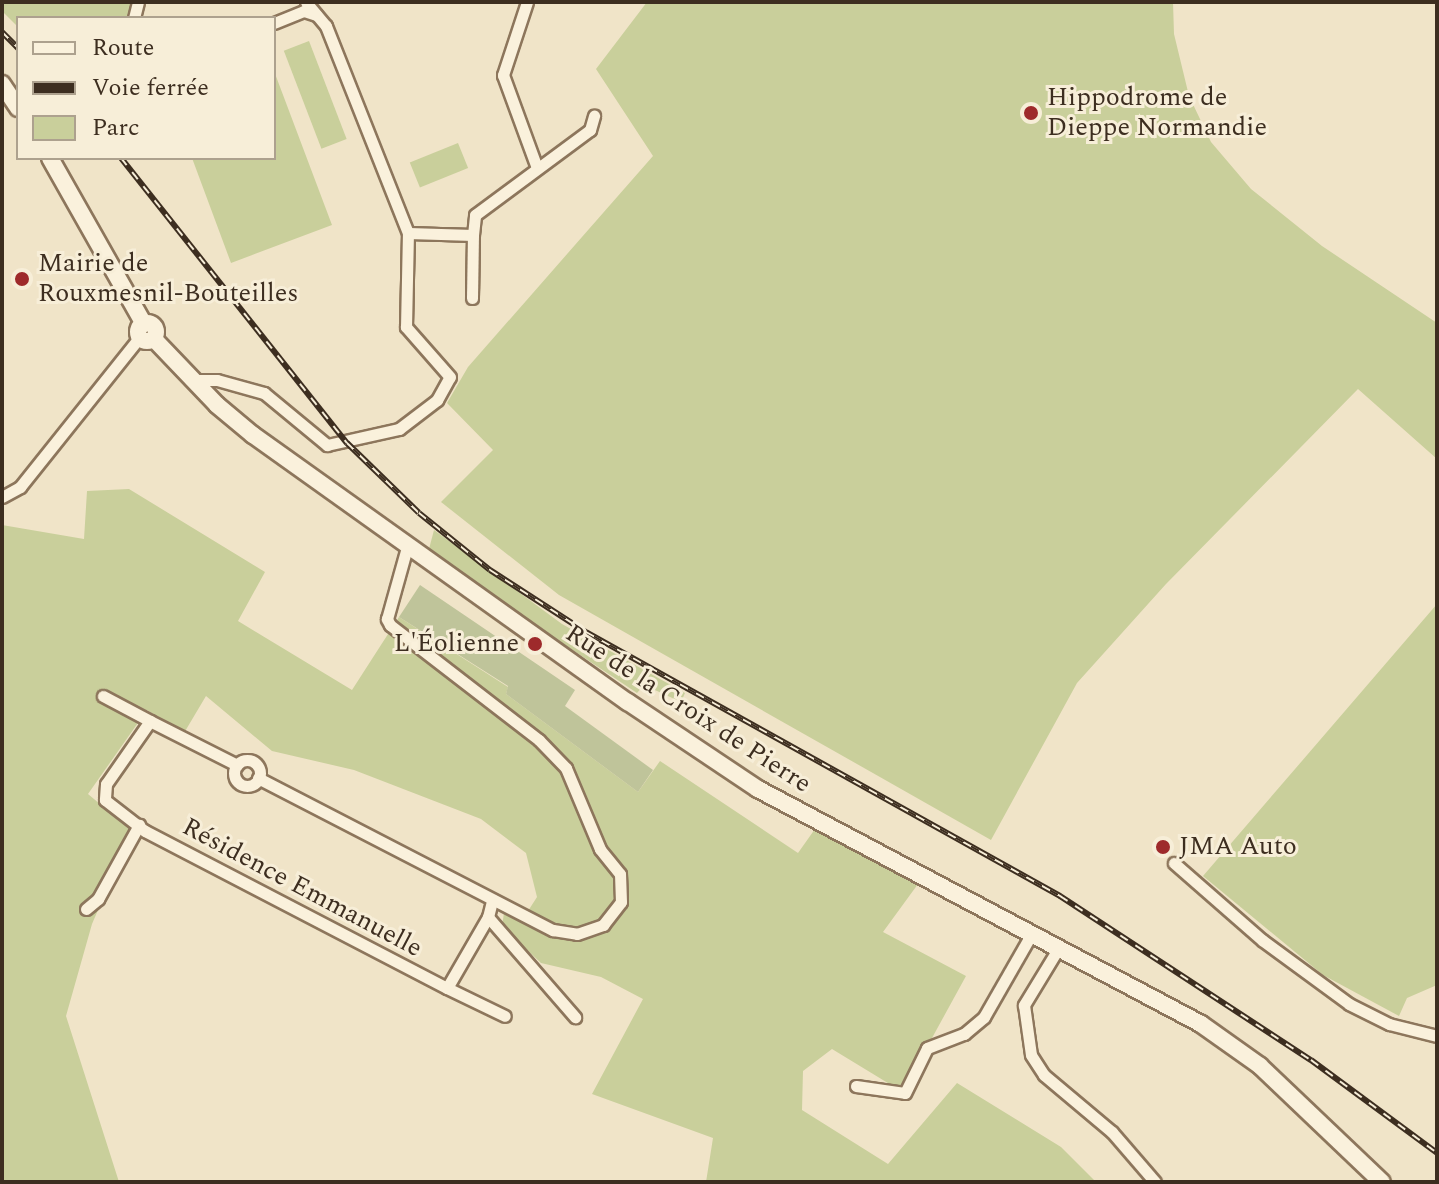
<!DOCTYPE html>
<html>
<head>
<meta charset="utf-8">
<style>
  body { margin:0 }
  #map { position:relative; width:1439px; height:1184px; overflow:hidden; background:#f0e4c8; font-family:Spectral,serif }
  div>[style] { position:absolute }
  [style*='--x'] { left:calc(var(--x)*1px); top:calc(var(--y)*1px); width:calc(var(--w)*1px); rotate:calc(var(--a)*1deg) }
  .green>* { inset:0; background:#c9cf9b; transform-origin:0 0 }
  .cemetery>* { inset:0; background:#bfc49a }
  .roads { filter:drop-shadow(2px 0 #8d765c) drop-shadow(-2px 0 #8d765c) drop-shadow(0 2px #8d765c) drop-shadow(0 -2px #8d765c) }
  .street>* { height:11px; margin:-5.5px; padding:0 5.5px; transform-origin:5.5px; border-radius:5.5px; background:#faf1dc }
  .street>.ring { margin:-5.5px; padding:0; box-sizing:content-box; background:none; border:11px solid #faf1dc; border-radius:50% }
  .secondary>* { height:16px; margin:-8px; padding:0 8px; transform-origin:8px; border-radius:8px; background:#faf1dc }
  .secondary>.ring { margin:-8px; padding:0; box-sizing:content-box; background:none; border:16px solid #faf1dc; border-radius:50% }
  .rail>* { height:6px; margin-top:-3px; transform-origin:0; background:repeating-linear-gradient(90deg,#f7eed8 0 9px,#3d2e20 0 18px); box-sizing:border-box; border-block:2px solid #3d2e20 }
  .dots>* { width:22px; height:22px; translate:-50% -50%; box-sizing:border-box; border:4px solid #f7eed8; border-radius:50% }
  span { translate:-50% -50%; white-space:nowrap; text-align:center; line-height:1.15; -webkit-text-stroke:6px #f7eed8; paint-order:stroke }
  .poi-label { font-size:26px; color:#3d2e20 }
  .left { translate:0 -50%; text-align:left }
  .right { translate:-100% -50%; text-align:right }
  .street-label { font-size:26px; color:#3d2e20 }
  .frame { position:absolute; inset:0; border:4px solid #3d2e20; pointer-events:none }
  .legend { position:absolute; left:16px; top:16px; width:260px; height:144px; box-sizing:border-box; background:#f7eed8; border:2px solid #ada18e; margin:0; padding:10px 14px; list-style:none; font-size:24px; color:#3d2e20 }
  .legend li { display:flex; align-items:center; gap:16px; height:40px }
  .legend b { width:40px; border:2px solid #ada18e }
</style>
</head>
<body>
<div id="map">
  <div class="green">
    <i style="clip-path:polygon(2px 2px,135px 2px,130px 18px,18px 18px,18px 27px,2px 11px)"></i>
    <i style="clip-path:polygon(647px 2px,1173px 2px,1174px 34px,1189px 96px,1211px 142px,1251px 189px,1322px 246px,1437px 323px,1437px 459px,1358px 389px,1166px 584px,1077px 683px,991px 840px,559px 595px,441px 502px,493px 450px,447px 403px,468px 367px,653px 156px,596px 69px)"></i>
    <i style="left:309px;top:41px;width:105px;height:27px;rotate:69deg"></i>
    <i style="clip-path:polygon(274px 71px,332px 225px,231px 263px,192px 158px,274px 158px)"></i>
    <i style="left:458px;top:143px;width:27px;height:52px;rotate:68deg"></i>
    <i style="clip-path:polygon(129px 489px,265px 572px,238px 621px,352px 690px,399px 617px,508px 687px,506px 694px,638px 792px,660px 761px,798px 853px,815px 829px,918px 884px,883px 932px,966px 976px,932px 1038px,921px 1045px,901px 1091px,832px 1049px,803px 1071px,802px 1110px,888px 1164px,957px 1083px,1061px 1147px,1096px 1182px,706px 1182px,713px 1138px,592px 1094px,643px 999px,601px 977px,541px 963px,502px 926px,504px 913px,521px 922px,537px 897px,526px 853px,481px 819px,354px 770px,272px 751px,206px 696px,184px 733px,147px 710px,88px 794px,132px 831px,92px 924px,66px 1016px,119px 1182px,2px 1182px,2px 525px,84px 539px,87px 491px)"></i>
    <i style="clip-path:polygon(434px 530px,562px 624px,685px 693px,681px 702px,644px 685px,637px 693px,504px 604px,429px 549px)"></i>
    <i style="clip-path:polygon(1437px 604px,1437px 985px,1407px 998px,1399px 1016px,1323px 975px,1203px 876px)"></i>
  </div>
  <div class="cemetery">
    <i style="clip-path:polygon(420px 585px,575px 690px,565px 706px,653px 770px,638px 792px,506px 694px,508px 686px,399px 617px)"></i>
  </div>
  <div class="roads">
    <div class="street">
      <i style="--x:527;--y:2;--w:77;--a:108.2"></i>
      <i style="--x:503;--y:75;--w:96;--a:69.9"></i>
      <i style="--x:134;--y:18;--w:16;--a:-76"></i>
      <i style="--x:274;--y:23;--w:32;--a:-22"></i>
      <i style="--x:304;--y:11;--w:13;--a:18"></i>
      <i style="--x:408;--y:233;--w:65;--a:1.8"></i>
      <i style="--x:473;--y:235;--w:20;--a:-84"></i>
      <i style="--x:475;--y:215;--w:143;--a:-36.5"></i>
      <i style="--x:590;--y:130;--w:15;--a:-74"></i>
      <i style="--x:472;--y:298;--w:63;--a:-89.1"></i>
      <i style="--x:191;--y:380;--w:26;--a:0"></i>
      <i style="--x:217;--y:380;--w:49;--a:15.5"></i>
      <i style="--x:264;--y:393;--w:82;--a:39.5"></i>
      <i style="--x:327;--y:445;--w:74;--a:-12.5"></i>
      <i style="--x:399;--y:429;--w:48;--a:-37.3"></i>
      <i style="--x:437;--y:400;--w:26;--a:-61"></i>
      <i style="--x:450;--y:377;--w:67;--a:-131.3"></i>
      <i style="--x:406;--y:327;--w:94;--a:-88.8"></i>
      <i style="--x:408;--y:233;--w:223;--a:-111.6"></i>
      <i style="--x:326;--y:26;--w:31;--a:-130"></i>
      <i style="--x:2;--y:497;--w:21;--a:-29"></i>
      <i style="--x:20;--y:487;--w:191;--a:-51.4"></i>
      <i style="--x:103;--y:696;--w:53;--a:28"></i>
      <i class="ring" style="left:234px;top:760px;width:15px;height:15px"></i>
      <i style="--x:237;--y:765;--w:97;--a:-153.2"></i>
      <i style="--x:150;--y:721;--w:77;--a:124.9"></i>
      <i style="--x:106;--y:784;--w:16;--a:94"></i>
      <i style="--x:105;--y:800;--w:51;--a:37.8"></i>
      <i style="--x:145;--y:831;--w:340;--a:27.5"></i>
      <i style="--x:447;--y:988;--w:82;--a:-60"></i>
      <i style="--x:258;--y:778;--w:332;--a:27.3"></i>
      <i style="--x:553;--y:930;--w:24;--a:9"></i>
      <i style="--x:577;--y:934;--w:28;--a:-19"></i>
      <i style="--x:603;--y:925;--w:29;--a:-52"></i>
      <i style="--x:621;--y:902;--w:28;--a:-92"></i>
      <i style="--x:620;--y:874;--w:32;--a:-129"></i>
      <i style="--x:600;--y:849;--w:88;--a:-112.8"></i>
      <i style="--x:566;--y:768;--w:39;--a:-134"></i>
      <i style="--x:539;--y:740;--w:188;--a:-142.3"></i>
      <i style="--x:390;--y:625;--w:7;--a:-117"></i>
      <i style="--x:387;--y:619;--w:78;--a:-74.4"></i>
      <i style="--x:1174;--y:863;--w:117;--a:41.2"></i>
      <i style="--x:1262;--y:940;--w:108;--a:36.3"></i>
      <i style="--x:1349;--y:1004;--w:45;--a:26.6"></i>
      <i style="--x:1389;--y:1024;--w:49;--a:14"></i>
      <i style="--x:492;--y:901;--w:16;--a:104"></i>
      <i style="--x:488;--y:917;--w:133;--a:49"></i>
      <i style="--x:86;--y:909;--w:16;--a:-40"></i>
      <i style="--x:98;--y:899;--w:85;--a:-61"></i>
      <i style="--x:1058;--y:949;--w:66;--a:121.3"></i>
      <i style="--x:1024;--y:1005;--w:50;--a:82"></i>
      <i style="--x:1031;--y:1055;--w:24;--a:57"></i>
      <i style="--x:1044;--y:1075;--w:89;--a:40"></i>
      <i style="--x:1112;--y:1132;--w:66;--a:49.3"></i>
      <i style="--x:447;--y:988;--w:64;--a:25.8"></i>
      <i style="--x:856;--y:1086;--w:49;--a:8.1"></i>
      <i style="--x:905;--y:1093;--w:50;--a:-63.9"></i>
      <i style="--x:927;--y:1048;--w:40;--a:-21"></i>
      <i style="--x:964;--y:1034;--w:26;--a:-40"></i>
      <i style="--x:984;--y:1017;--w:95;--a:-60.2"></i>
    </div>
    <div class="secondary">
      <i style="--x:2;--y:84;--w:29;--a:56"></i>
      <i style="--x:50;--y:158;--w:191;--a:60.5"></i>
      <i class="ring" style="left:138px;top:323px;width:2px;height:2px"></i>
      <i style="--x:154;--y:339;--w:91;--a:46.3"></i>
      <i style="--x:217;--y:405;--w:47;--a:39.8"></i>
      <i style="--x:253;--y:435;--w:460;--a:35.5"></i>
      <i style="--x:628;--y:702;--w:156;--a:33.8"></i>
      <i style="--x:758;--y:789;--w:501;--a:27.94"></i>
      <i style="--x:1201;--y:1024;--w:72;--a:35.4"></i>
      <i style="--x:1260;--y:1066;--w:168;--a:43.6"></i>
    </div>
  </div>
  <div class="rail">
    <i style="--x:2;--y:32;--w:23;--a:45"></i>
    <i style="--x:121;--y:158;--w:364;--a:51.6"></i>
    <i style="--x:347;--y:443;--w:100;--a:44.2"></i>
    <i style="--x:419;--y:513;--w:91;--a:38.8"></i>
    <i style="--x:490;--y:570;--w:114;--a:32.9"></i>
    <i style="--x:586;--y:632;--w:543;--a:29.12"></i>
    <i style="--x:1060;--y:896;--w:300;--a:33.2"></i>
    <i style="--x:1311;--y:1060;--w:157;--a:36.4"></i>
  </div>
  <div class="dots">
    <i style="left:1031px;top:113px;background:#9e2a2b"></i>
    <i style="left:22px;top:279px;background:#9e2a2b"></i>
    <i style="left:535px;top:644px;background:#9e2a2b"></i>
    <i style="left:1163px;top:847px;background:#9e2a2b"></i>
  </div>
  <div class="poi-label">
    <span class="left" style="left:1047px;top:113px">Hippodrome de<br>Dieppe Normandie</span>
    <span class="left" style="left:38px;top:279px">Mairie de<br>Rouxmesnil-Bouteilles</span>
    <span class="right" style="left:519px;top:644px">L'Éolienne</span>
    <span class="left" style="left:1179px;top:847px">JMA Auto</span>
  </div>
  <div class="street-label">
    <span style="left:688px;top:709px;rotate:33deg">Rue de la Croix de Pierre</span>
    <span style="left:302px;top:888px;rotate:28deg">Résidence Emmanuelle</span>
  </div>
  <div class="frame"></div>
  <ul class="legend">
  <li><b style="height:10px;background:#faf1dc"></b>Route</li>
  <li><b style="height:10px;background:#3d2e20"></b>Voie ferrée</li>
  <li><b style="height:22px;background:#c9cf9b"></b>Parc</li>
  </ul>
</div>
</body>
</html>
